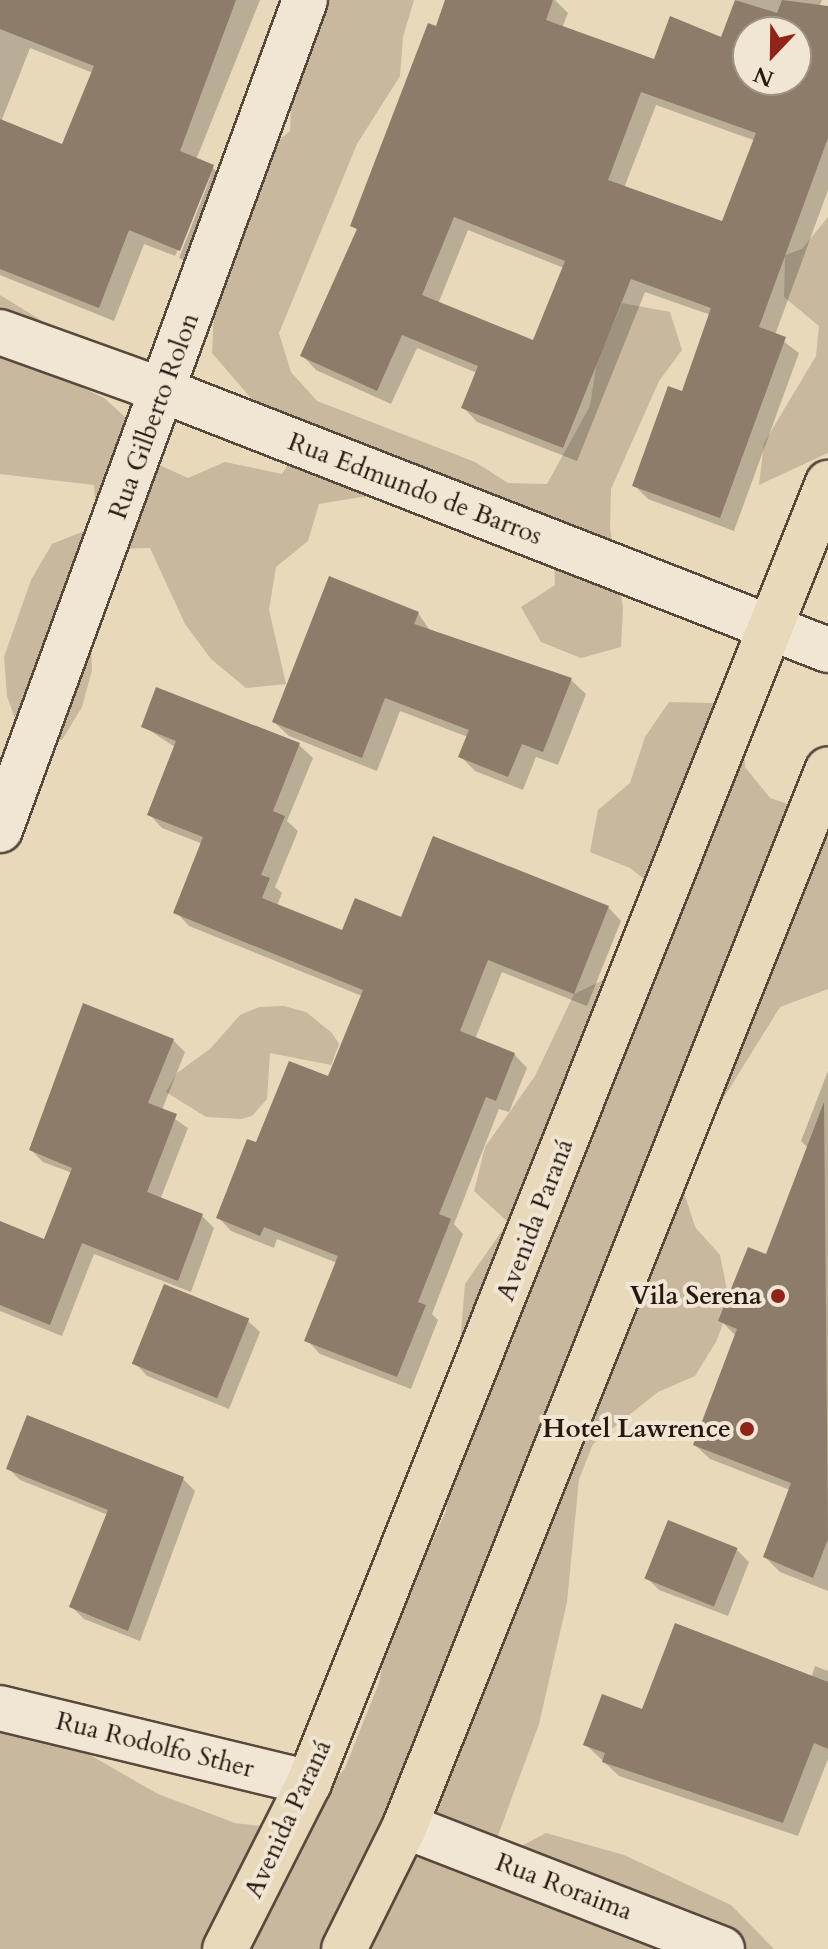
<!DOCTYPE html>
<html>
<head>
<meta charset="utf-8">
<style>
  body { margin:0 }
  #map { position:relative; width:828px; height:1949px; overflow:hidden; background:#e8d9bb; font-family:Cardo,serif }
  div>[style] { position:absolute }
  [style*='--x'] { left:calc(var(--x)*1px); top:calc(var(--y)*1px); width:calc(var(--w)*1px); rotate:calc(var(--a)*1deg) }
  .green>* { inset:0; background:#c7b89e }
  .shadow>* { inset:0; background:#0003 }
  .building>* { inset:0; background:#8c7c69; transform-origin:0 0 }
  .roads { filter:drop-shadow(2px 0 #58483b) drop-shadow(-2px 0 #58483b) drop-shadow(0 2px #58483b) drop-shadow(0 -2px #58483b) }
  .minor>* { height:44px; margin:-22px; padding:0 22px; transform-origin:22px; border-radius:22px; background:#f0e6d3 }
  .major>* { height:44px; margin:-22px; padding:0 22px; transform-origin:22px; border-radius:22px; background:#e8d9bb }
  .dots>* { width:22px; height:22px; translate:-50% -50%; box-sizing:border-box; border:4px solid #f0e6d3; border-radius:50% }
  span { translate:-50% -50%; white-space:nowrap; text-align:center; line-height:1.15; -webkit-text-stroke:8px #f0e6d3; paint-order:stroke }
  .street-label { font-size:26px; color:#281810 }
  .poi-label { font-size:26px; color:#281810; font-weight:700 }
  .right { translate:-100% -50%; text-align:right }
  .north { position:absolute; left:732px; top:16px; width:80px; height:80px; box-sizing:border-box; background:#f0e6d3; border:2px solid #a09485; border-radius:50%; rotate:202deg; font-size:22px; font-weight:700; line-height:32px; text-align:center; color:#281810 }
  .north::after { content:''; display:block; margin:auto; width:28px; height:36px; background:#8f2418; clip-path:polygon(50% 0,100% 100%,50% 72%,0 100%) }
</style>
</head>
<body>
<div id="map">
  <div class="green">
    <i style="clip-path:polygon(283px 0,414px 0,403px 37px,400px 76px,357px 144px,279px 333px,291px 372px,317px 401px,475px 462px,508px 483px,547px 484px,590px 406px,597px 361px,622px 303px,670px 312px,682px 350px,659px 381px,611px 489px,610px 528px,623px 608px,621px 647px,581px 658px,541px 642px,521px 607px,555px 585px,554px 556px,404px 496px,361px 497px,319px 504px,308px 541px,276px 567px,269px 610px,286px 684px,246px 688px,211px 659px,185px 624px,150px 548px,107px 549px,90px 626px,92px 670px,82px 707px,62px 740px,21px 736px,7px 696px,4px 657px,31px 580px,52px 544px,97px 526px,94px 485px,0 474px,0 295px,78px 343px,69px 381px,104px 398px,134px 425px,155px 463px,188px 478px,225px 462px,282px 474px,302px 442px,268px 418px,212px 353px,214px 311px,256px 159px,290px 131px,292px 85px,257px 58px)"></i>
    <i style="clip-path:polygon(828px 217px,828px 453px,759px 485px,764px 443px,816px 356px,819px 326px,784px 297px,785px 255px,802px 249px)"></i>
    <i style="clip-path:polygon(669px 702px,712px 703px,743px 728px,745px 767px,770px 798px,809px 811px,828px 805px,828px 989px,780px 1007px,713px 1115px,683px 1189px,695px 1227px,720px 1255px,730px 1305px,716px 1342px,695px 1376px,658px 1392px,593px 1444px,579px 1479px,567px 1602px,539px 1724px,497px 1838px,508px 1853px,546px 1833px,624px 1855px,731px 1905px,774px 1949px,0 1949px,0 1723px,83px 1751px,158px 1794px,235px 1823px,286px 1829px,318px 1803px,345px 1768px,379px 1683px,387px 1641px,446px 1511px,465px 1284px,508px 1222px,474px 1191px,485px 1147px,535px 1076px,574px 994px,632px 966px,663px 894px,630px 868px,590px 852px,598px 810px,630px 783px,645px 737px)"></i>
    <i style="clip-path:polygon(284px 1006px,306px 1012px,332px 1033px,339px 1044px,331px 1065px,270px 1053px,267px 1099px,252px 1116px,241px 1119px,206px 1117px,166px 1092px,177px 1073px,210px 1049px,240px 1015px,259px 1007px)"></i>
  </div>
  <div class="shadow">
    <i style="clip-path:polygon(evenodd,0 0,260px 0,196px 160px,212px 167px,227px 182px,195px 264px,179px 258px,213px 171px,175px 256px,144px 244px,114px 321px,0 275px,0 0,30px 48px,93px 73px,63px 146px,1px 122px,30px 48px)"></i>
    <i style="clip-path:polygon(evenodd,447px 0,555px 0,568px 13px,562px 28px,655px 62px,722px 39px,737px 0,822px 0,820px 5px,828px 8px,828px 190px,775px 335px,799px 353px,734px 531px,648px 499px,634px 485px,683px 393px,711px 315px,645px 292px,577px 461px,477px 422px,463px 407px,477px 373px,417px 348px,391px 404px,316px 370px,302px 355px,358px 231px,353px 226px,447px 0,748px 32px,796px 32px,796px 80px,748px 80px,748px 32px,447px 0,656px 105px,756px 141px,723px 224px,624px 188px,656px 105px,447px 0,468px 230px,564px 268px,534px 343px,438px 304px,468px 230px)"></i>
    <i style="clip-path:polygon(418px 613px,431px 632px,571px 680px,586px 694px,558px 765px,536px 757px,523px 790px,475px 771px,460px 756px,468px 737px,400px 711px,377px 771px,289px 736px,274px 722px)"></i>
    <i style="clip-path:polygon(157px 690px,299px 745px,313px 758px,287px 821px,298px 831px,275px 887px,282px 893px,277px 906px,343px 933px,402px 919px,608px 907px,621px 921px,587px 1006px,502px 972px,475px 1039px,514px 1054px,527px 1068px,509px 1112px,499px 1109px,454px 1224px,463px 1234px,432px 1314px,438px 1320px,411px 1389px,320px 1354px,307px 1340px,337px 1263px,277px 1239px,274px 1248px,231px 1231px,218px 1217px,257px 1145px,329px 1079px,362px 996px,189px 926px,176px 912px,203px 844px,162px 828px,149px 814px,175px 747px,143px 726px)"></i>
    <i style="clip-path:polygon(173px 1040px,185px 1052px,162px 1110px,188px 1128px,160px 1200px,202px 1216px,214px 1228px,191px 1292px,94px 1254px,62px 1336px,0 1311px,0 1223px,45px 1241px,72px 1173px,43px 1162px,31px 1150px)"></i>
    <i style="clip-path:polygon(828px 1071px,828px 1591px,780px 1572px,765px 1557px,790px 1490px,710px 1459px,695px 1445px,736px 1336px,721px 1321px,767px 1257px,809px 1149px,801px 1141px)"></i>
    <i style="clip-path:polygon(247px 1320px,260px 1332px,229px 1409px,147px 1376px,135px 1363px)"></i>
    <i style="clip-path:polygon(8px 1468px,183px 1479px,195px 1491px,140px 1641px,84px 1619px,72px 1607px,108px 1515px,20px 1480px)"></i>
    <i style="clip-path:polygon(737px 1550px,749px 1562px,728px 1616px,659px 1590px,647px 1578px)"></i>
    <i style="clip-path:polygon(815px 1666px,828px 1671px,828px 1759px,798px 1836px,619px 1776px,585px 1744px,643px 1712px,811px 1678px)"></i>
  </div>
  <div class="building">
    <i style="clip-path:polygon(0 0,236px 0,180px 151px,214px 165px,180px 251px,129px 230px,99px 308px,0 269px,0 119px,62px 144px,94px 66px,0 29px)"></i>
    <i style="clip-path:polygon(evenodd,445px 0,553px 0,546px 20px,654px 59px,670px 16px,721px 37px,735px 0,777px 13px,782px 0,828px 6px,828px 138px,759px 327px,786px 337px,720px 518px,632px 486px,668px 386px,682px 391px,711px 308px,631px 279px,563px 448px,461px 408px,478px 366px,402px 335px,377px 391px,300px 356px,357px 229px,350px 226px,428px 23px,436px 26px,445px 0,748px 32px,796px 32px,796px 80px,748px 80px,748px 32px,445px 0,641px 92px,756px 133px,722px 221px,608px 180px,641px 92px,445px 0,454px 217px,565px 261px,533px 340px,422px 295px,454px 217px)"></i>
    <i style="clip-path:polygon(329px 576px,419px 612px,414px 624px,572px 678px,543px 752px,522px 744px,508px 777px,458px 757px,469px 730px,385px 698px,362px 758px,272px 722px)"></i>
    <i style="clip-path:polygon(156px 687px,300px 743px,273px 811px,285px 816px,261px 875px,270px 878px,262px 898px,342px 930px,355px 898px,401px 917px,433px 836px,609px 906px,574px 994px,488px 960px,460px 1031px,515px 1053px,496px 1101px,486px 1097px,439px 1214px,451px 1219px,418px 1302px,426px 1305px,397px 1377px,304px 1341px,338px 1256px,264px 1227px,260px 1236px,216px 1218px,247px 1139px,256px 1142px,289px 1061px,328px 1076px,363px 990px,173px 913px,203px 837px,147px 815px,176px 741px,141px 727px)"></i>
    <i style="clip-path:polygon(83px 1003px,174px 1039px,148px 1103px,177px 1114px,147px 1192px,203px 1214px,178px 1281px,82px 1243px,50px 1325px,0 1305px,0 1221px,44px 1239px,72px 1168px,29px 1150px)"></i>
    <i style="clip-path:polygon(824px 1102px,828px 1539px,813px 1578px,763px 1557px,791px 1483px,693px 1445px,737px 1329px,718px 1321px,748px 1247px,766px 1254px)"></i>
    <i style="left:164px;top:1284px;width:92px;height:86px;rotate:22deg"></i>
    <i style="clip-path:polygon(27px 1415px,184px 1477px,128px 1631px,69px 1607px,108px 1510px,6px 1469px)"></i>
    <i style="left:668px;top:1520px;width:75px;height:63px;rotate:22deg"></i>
    <i style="clip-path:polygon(675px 1623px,828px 1682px,828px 1749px,814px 1743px,783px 1823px,602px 1762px,605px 1753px,583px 1745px,602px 1694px,642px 1709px)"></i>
  </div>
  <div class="roads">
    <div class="minor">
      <i style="--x:0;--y:332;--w:174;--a:19.8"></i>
      <i style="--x:164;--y:391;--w:713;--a:21.31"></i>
      <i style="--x:0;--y:830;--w:884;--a:-69.82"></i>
      <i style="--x:0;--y:1708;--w:318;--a:13.6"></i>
      <i style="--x:405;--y:1826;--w:340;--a:21.2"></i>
    </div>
    <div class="major">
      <i style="--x:225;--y:1949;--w:186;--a:-63.2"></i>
      <i style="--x:309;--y:1783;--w:1400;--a:-68.24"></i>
      <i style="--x:344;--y:1949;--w:137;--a:-63.6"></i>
      <i style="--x:405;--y:1826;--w:1138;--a:-68.19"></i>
    </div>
  </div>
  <div class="dots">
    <i style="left:778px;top:1296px;background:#8f2418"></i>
    <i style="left:747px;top:1429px;background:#8f2418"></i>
  </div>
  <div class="street-label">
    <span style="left:154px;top:416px;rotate:-70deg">Rua Gilberto Rolon</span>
    <span style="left:415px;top:489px;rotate:21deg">Rua Edmundo de Barros</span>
    <span style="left:535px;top:1220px;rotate:-69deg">Avenida Paraná</span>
    <span style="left:155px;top:1745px;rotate:14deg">Rua Rodolfo Sther</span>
    <span style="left:288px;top:1819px;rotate:-65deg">Avenida Paraná</span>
    <span style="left:564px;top:1887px;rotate:21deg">Rua Roraima</span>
  </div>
  <div class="poi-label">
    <span class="right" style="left:762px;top:1296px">Vila Serena</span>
    <span class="right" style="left:731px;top:1429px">Hotel Lawrence</span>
  </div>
  <div class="north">N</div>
</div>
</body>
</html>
